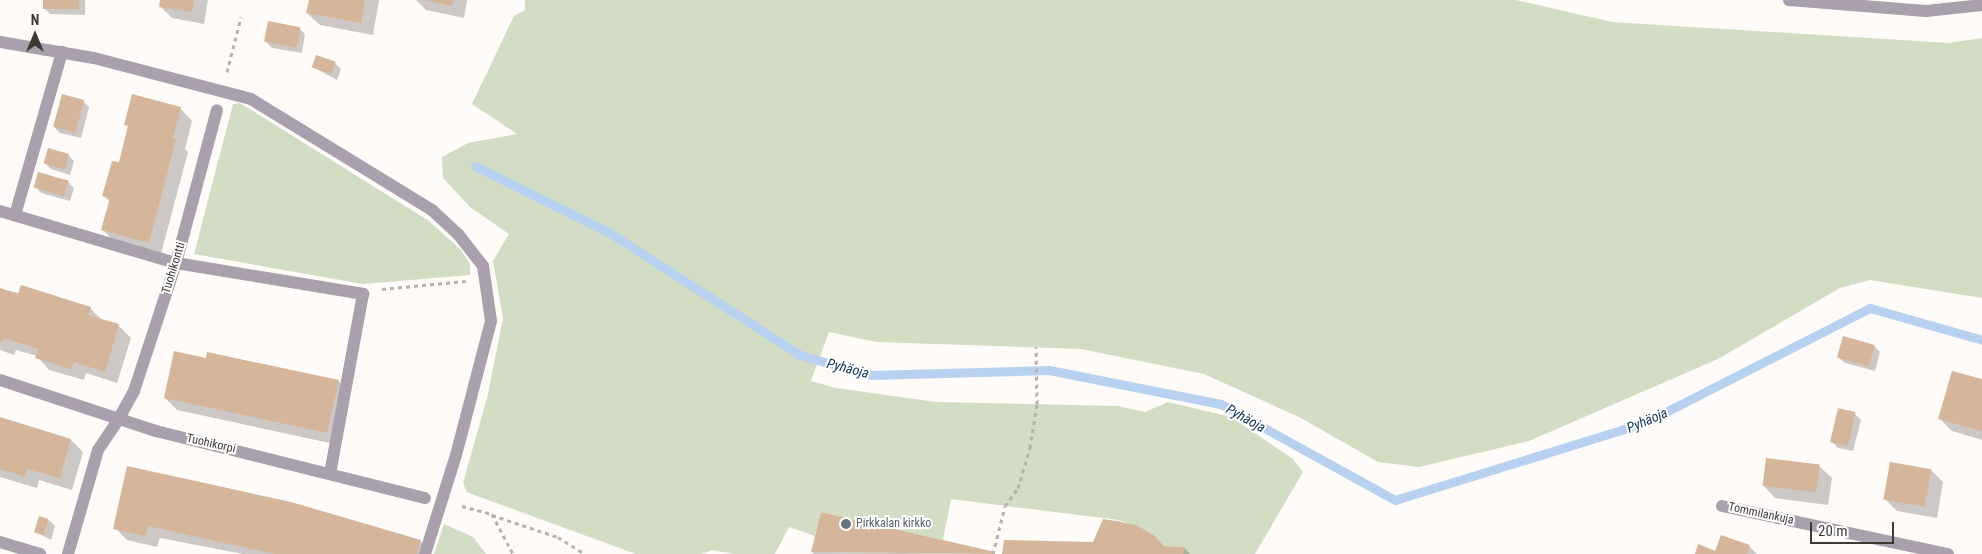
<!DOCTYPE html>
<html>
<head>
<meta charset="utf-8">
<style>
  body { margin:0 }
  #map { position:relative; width:1982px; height:554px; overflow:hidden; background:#fefbf8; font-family:"Roboto Condensed",sans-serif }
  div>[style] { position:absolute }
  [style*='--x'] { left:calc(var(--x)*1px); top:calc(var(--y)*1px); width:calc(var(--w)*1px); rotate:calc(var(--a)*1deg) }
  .green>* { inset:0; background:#d3ddc4 }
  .shadow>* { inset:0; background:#0003 }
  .stream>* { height:9px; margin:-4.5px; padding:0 4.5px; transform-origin:4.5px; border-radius:4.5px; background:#b8d1f1 }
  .building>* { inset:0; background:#d5b69a; transform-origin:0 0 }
  .path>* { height:3px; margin-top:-1.5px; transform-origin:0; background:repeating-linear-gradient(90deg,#b6b2ae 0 4px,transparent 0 8px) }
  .lane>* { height:12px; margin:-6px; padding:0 6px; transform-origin:6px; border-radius:6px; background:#aa9fac }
  .street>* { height:12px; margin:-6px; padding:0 6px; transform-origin:6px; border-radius:6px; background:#aa9fac }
  .dots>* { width:14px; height:14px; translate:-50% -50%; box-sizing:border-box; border:2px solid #fff; border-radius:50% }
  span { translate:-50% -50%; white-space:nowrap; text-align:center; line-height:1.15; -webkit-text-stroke:4px #fff; paint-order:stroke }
  .street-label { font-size:12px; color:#3f3934 }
  .worship-label { font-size:12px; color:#5b616d }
  .left { translate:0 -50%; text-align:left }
  .water-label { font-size:14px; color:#0e315a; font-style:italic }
  .north { position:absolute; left:10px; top:10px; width:50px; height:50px; -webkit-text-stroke:4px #fff; paint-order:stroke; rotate:0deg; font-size:14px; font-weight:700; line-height:20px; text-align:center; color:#3f3934 }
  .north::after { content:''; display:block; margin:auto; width:18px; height:22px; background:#3f3934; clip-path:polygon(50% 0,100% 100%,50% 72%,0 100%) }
  .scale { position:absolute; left:1810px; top:522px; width:84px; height:22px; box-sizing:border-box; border:2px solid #3f3934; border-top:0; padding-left:6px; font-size:15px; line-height:18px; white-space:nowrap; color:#3f3934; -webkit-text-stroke:4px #fff; paint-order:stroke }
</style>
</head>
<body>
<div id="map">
  <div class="green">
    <i style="clip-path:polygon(525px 0,1516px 0,1612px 22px,1949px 43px,1982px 38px,1982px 298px,1870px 280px,1840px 288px,1718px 359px,1529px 441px,1419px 467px,1378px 462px,1301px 418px,1204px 374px,1081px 349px,876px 342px,829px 332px,811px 381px,836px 388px,936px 402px,1118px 406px,1145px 412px,1168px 402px,1231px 417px,1293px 459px,1303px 472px,1255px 554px,1183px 554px,1184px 547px,1164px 546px,1154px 535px,1119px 520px,951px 499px,943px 540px,821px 512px,815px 536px,789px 527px,775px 554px,734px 554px,712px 550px,702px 554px,636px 554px,477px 496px,467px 492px,463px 483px,487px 398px,503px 318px,493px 261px,509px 234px,470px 207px,443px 178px,442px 157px,468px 143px,517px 134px,472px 104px,514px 16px,525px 10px)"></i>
    <i style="clip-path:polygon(240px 103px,429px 221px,461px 250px,470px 264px,470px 275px,363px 284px,194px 254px,233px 104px)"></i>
    <i style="clip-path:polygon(444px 524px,473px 537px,486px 554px,434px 554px)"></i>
  </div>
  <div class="shadow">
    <i style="clip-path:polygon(44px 0,85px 0,85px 15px,50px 14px,44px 8px)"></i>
    <i style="clip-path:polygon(161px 0,208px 0,204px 24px,172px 18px,160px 6px)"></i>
    <i style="clip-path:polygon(310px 0,379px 0,373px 35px,320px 25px,307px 13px)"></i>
    <i style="clip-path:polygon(416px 0,467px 0,464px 18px,426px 10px)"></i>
    <i style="clip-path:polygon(299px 28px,305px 34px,302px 53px,272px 48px,266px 42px)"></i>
    <i style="clip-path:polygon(335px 63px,341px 69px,337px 80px,313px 67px)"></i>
    <i style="clip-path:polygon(83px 101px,89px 107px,81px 138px,60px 133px,54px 127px)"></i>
    <i style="clip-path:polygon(180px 108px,192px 121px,185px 149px,188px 152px,161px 254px,115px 242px,103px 230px,110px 202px,104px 196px,120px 164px,129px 128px,125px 124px)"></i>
    <i style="clip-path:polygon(68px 155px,74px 161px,70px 175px,51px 169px,45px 163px)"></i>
    <i style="clip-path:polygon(68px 182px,74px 188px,70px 201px,41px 193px,35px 186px)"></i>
    <i style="clip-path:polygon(0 289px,90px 308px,103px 321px,119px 326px,131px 338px,117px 383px,86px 373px,84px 380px,49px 370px,37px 356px,16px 350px,14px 355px,0 350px)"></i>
    <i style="clip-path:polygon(1874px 346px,1880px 352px,1875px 371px,1845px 363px,1838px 357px)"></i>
    <i style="clip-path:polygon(1982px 380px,1982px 440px,1952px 431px,1940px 419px)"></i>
    <i style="clip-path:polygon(338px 381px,350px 393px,339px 445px,177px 410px,165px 398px)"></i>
    <i style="clip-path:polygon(1855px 414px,1861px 420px,1853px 451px,1838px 448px,1832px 442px)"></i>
    <i style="clip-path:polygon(0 418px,71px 440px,83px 452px,72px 490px,39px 480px,37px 488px,0 477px)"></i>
    <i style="clip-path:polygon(1819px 466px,1832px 478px,1828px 505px,1775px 498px,1763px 485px)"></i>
    <i style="clip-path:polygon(128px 467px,420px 541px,432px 554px,243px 554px,160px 538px,157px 547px,127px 540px,115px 528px)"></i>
    <i style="clip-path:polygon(1931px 470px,1943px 482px,1937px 518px,1897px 511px,1885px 499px)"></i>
    <i style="clip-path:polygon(49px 520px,55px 526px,51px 540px,36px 532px)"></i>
    <i style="clip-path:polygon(1104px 520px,1119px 521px,1153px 536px,1165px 548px,1184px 548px,1190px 554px,1004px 554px,1094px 543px)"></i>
    <i style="clip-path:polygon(1749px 546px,1757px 554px,1696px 554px,1716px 552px)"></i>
    <i style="clip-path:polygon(812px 552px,994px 554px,995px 554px,814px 554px)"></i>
  </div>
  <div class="stream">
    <i style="--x:475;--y:166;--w:151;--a:26.4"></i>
    <i style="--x:610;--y:233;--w:226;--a:32.7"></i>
    <i style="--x:800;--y:355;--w:73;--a:15.9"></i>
    <i style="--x:870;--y:375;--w:179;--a:-1.6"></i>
    <i style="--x:1049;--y:370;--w:175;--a:11.2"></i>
    <i style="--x:1221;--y:404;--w:199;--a:28.9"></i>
    <i style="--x:1395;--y:500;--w:261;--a:-17.2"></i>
    <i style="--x:1644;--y:423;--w:254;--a:-27"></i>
    <i style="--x:1870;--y:308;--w:116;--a:15.9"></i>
  </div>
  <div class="building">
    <i style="left:43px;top:0;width:36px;height:9px"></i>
    <i style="clip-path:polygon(160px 0,194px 0,192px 12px,159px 7px)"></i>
    <i style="clip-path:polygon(309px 0,365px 0,361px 23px,306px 13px)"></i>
    <i style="clip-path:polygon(424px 0,453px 0,452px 6px)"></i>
    <i style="left:268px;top:21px;width:33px;height:21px;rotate:11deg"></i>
    <i style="left:316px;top:55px;width:21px;height:13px;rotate:19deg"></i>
    <i style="left:62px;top:94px;width:23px;height:34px;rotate:15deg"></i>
    <i style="clip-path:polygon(132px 94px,181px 107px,173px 138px,176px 139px,149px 243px,101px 230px,110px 198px,102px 196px,112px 161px,119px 162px,128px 126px,124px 125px)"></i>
    <i style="left:48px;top:148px;width:22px;height:16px;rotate:16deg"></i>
    <i style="left:38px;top:172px;width:32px;height:16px;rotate:16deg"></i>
    <i style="clip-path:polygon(21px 285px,91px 307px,88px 315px,119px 324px,105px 372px,74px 362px,71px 369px,35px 358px,38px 349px,4px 338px,0 343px,0 288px,18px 294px)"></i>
    <i style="left:1843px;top:336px;width:33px;height:22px;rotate:16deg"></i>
    <i style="clip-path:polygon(174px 351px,206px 358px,207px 352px,339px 380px,327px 433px,164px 398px)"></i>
    <i style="clip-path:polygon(1952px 371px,1982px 379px,1982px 431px,1938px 419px)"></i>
    <i style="left:1838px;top:408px;width:18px;height:35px;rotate:13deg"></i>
    <i style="clip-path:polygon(0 417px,71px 439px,60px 478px,27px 469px,25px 477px,0 469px)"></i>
    <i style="left:1766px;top:458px;width:54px;height:28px;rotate:7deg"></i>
    <i style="left:1890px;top:462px;width:42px;height:38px;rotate:10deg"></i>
    <i style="clip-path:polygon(127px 466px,291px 502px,421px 540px,417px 554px,275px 554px,148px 526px,145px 536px,113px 529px)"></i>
    <i style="clip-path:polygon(821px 512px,995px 552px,995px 554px,811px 552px)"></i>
    <i style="left:39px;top:516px;width:10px;height:17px;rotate:17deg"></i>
    <i style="clip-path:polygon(1103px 519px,1136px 525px,1154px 535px,1164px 546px,1185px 547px,1183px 554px,1002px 554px,1004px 540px,1093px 542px)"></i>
    <i style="clip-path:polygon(1721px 535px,1750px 545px,1747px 554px,1695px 554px,1698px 544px,1715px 551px)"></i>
  </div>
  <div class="path">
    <i style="--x:227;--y:72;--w:57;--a:-75.7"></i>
    <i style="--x:382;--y:289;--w:84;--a:-5.4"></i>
    <i style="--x:462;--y:506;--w:31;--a:15"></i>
    <i style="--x:492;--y:514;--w:45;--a:62.3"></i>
    <i style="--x:492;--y:515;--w:70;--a:18.4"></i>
    <i style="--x:558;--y:537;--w:32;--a:32"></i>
    <i style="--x:993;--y:554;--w:49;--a:-76"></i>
    <i style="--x:1005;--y:506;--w:22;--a:-54"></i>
    <i style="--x:1018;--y:488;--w:42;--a:-73.3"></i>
    <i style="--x:1030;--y:448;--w:45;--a:-81"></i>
    <i style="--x:1037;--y:404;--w:57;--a:-91"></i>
  </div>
  <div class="lane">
    <i style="--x:0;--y:42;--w:95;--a:9.7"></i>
    <i style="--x:94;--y:58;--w:162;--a:14.6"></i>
    <i style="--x:251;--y:99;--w:212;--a:31.5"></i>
    <i style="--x:432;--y:210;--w:35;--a:43"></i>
    <i style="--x:458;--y:234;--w:41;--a:52"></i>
    <i style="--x:483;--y:266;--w:56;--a:81.7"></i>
    <i style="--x:491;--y:321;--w:138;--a:104.6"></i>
    <i style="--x:456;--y:455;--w:104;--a:107.4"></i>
    <i style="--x:0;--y:211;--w:184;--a:16.5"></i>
    <i style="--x:176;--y:263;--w:190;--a:9.4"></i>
    <i style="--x:363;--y:294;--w:182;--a:100.4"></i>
    <i style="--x:15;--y:215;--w:170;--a:-73.9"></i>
    <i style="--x:0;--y:542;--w:42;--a:16.7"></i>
    <i style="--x:68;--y:554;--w:108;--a:-73.9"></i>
    <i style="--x:98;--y:450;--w:36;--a:-56"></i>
  </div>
  <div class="street">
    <i style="--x:1789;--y:0;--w:137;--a:4.6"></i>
    <i style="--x:1926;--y:11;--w:56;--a:-6.1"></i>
    <i style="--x:0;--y:380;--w:164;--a:18.1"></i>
    <i style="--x:156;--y:431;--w:277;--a:14"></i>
    <i style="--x:118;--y:420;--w:33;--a:-61"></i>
    <i style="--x:134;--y:391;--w:135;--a:-71.8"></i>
    <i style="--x:176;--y:263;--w:158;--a:-75"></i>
    <i style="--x:1722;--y:506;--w:231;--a:12"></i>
  </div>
  <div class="dots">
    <i style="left:846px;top:524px;background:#6b7280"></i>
  </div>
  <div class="street-label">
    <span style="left:174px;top:268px;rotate:-73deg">Tuohikontti</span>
    <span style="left:211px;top:444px;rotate:13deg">Tuohikorpi</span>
    <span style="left:1761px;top:514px;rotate:12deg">Tommilankuja</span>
  </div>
  <div class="worship-label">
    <span class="left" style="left:856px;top:524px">Pirkkalan kirkko</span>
  </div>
  <div class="water-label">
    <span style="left:848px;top:368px;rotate:14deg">Pyhäoja</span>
    <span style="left:1246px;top:418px;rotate:29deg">Pyhäoja</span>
    <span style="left:1647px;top:420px;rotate:-23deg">Pyhäoja</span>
  </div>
  <div class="north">N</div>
  <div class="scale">20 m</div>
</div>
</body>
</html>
